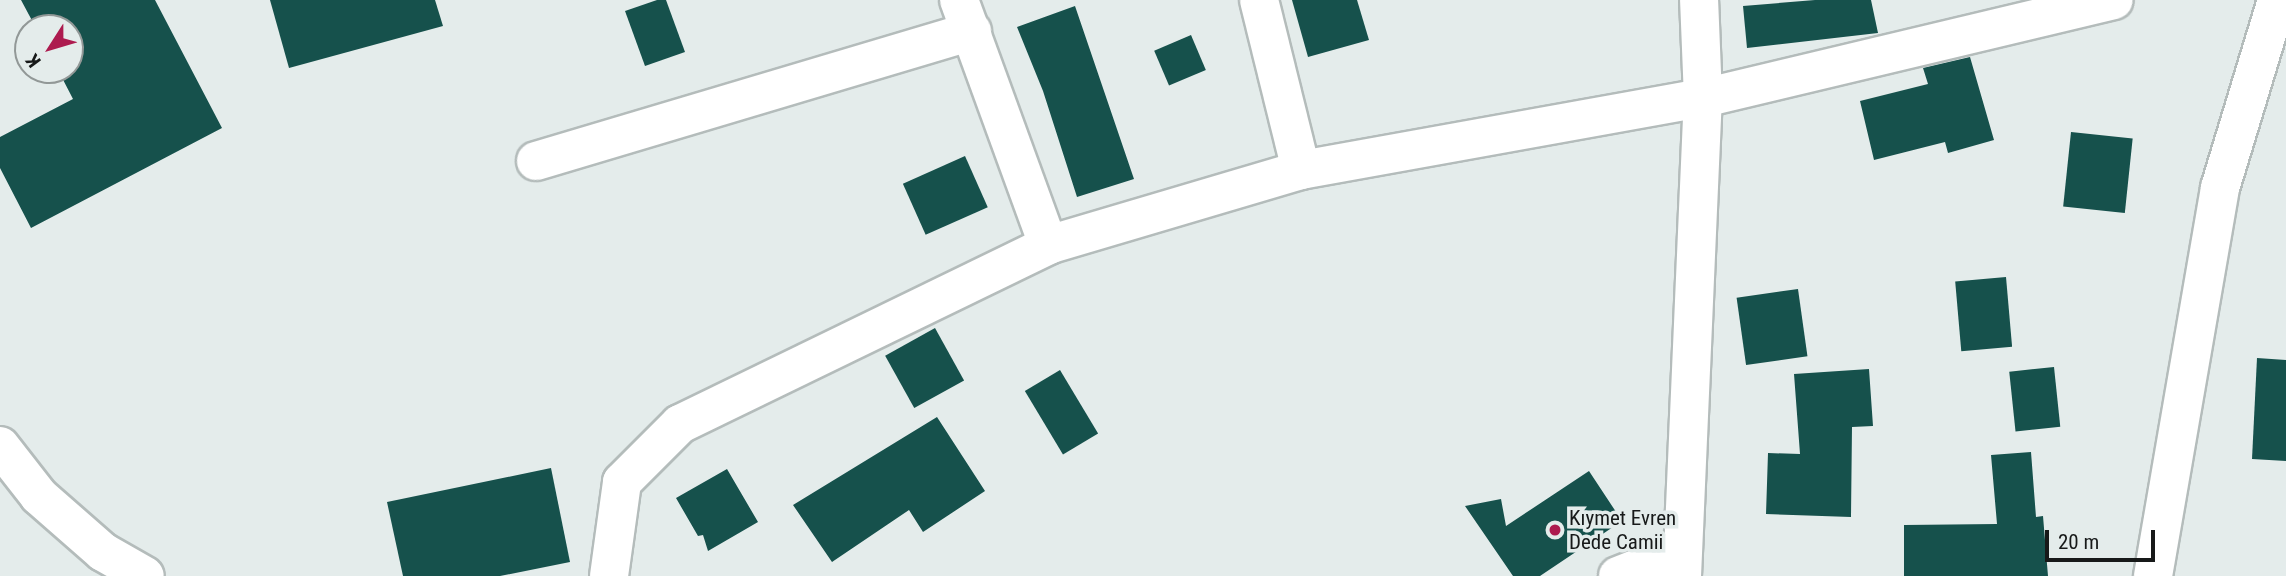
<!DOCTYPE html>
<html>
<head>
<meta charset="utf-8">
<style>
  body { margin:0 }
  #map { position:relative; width:2286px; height:576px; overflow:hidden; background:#e4eceb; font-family:"Roboto Condensed",sans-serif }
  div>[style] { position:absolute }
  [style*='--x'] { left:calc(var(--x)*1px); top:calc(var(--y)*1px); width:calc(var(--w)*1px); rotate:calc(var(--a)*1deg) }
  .building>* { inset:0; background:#16514c; transform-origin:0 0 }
  .roads { filter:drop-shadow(2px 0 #b4bcbb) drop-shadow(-2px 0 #b4bcbb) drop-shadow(0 2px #b4bcbb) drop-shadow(0 -2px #b4bcbb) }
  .minor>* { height:38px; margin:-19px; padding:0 19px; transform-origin:19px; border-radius:19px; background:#fff }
  .dots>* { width:19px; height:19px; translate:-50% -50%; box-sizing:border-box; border:4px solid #e4eceb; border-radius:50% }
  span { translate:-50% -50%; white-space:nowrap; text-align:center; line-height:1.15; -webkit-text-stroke:7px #e4eceb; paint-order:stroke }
  .poi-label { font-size:21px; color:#171919 }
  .left { translate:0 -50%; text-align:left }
  .north { position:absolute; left:14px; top:14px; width:70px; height:70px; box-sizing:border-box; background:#e4eceb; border:2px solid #929897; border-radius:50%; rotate:233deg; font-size:19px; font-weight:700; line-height:28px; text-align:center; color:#171919 }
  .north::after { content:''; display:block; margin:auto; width:24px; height:32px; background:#ad1b4f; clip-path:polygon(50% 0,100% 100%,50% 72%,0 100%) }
  .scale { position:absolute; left:2045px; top:530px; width:110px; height:32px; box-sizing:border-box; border:4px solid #171919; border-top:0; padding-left:9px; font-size:21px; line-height:24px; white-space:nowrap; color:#171919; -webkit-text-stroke:5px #e4eceb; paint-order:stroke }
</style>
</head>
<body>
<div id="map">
  <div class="building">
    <i style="clip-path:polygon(21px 0,155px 0,222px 128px,31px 228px,0 168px,0 137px,73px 99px,58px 70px,70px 70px,70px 28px,36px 28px)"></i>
    <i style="clip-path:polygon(270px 0,435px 0,443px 26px,289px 68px)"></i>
    <i style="clip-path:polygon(657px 0,666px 0,685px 52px,645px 66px,625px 11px)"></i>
    <i style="clip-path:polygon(1292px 0,1357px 0,1369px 40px,1308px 57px)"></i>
    <i style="clip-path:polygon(1815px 0,1871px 0,1878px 33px,1747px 48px,1743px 6px)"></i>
    <i style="clip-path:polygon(1075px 6px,1134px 179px,1077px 197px,1043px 91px,1017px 27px)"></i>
    <i style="left:1191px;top:35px;width:38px;height:40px;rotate:67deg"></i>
    <i style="clip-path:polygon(1970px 57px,1994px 140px,1948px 153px,1945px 142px,1874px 160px,1860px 101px,1928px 84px,1923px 68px)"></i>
    <i style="left:2071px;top:132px;width:62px;height:75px;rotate:6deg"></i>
    <i style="left:965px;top:156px;width:56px;height:68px;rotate:66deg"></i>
    <i style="left:2006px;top:277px;width:70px;height:51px;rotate:85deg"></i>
    <i style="left:1798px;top:289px;width:68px;height:62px;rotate:82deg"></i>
    <i style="left:935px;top:328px;width:60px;height:57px;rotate:61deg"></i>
    <i style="clip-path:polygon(2257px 358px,2286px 360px,2286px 461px,2252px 459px)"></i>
    <i style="left:2054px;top:367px;width:60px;height:45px;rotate:84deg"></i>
    <i style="clip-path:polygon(1869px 369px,1873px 426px,1852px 427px,1851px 517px,1766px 514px,1768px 453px,1800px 454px,1794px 374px)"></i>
    <i style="left:1060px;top:370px;width:74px;height:41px;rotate:59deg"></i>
    <i style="clip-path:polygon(937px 417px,985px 491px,923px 532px,909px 510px,832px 562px,793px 505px)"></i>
    <i style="clip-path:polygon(2031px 452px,2036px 517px,2043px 516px,2048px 576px,1904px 576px,1904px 525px,1997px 524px,1991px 455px)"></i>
    <i style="clip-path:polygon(551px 468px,570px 562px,500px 576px,403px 576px,387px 502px)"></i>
    <i style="clip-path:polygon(727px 469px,758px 522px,708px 551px,703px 535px,698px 536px,676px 498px)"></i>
    <i style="clip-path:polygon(1589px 471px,1622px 521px,1540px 576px,1513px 576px,1465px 506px,1501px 499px,1506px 526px)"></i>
  </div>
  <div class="roads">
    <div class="minor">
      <i style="--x:959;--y:0;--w:261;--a:70"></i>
      <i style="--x:1259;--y:0;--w:175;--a:76.1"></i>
      <i style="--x:536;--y:161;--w:455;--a:-16.6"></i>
      <i style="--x:0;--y:446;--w:63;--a:52"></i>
      <i style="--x:39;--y:496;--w:85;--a:41.2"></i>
      <i style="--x:103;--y:552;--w:48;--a:29.7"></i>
      <i style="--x:609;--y:576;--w:95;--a:-82.1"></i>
      <i style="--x:622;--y:482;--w:82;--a:-45"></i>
      <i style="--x:680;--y:424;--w:409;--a:-25.9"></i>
      <i style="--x:1048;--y:245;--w:264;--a:-16.5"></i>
      <i style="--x:1301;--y:170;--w:408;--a:-10.2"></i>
      <i style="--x:1703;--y:98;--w:422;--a:-13.4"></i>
      <i style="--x:1618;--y:576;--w:68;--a:-21.6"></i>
      <i style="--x:1682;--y:576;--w:478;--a:-87.5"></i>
      <i style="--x:1703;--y:98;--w:98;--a:-92.3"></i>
      <i style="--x:2153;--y:576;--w:394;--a:-80.2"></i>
      <i style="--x:2220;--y:188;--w:196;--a:-73.1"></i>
    </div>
  </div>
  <div class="dots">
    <i style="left:1555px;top:530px;background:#ad1b4f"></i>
  </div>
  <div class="poi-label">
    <span class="left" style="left:1569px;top:530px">Kıymet Evren<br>Dede Camii</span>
  </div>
  <div class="north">K</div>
  <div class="scale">20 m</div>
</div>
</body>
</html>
